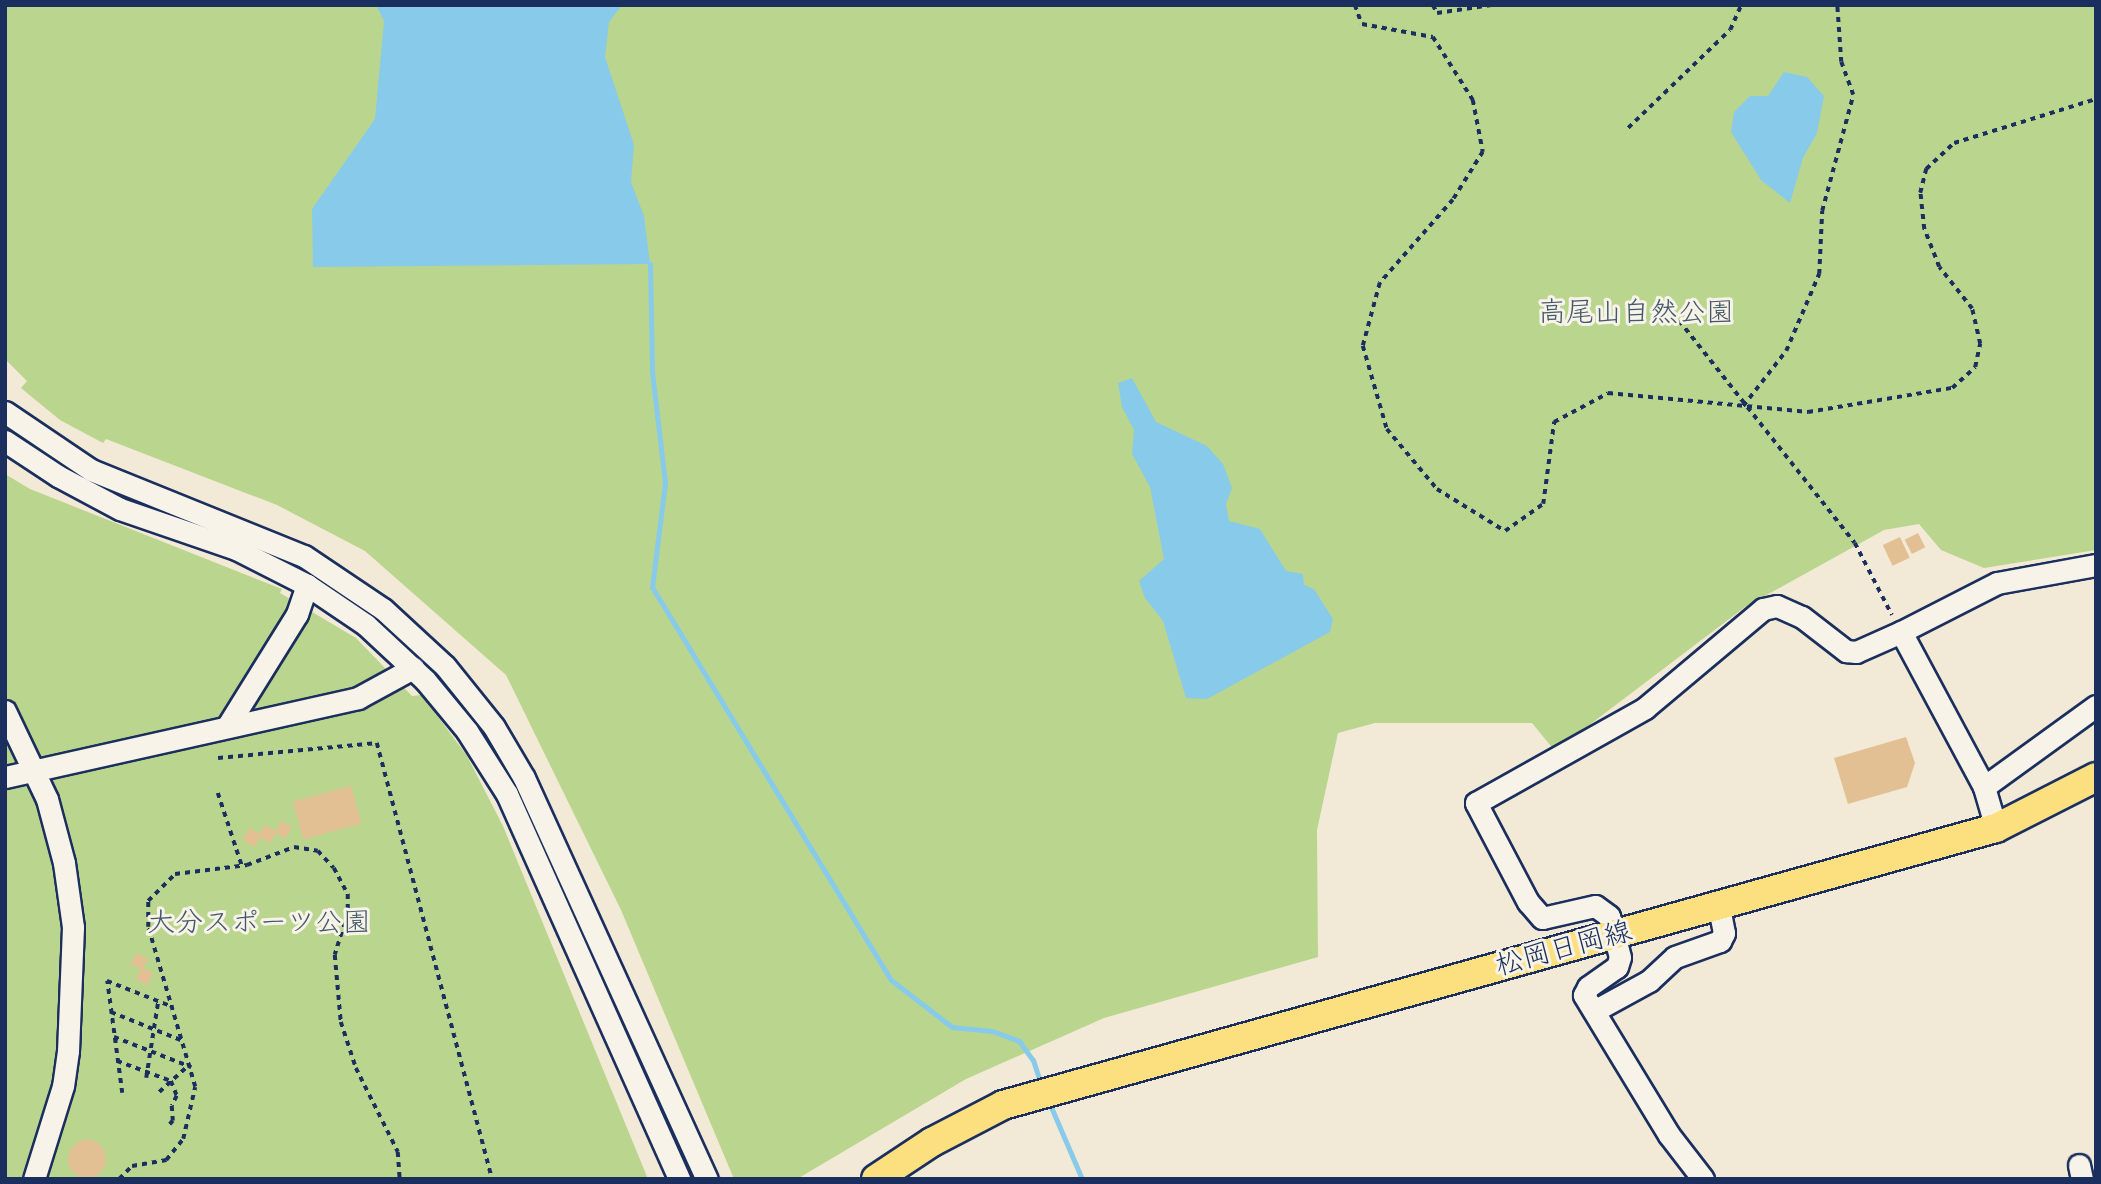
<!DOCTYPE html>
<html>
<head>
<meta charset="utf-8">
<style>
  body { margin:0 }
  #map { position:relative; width:2101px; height:1184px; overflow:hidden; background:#f3e9d7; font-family:Mynerve,"Klee One",sans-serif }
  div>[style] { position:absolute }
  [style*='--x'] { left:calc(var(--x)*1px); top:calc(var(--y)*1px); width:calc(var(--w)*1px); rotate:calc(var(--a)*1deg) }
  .green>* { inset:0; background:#bad58d }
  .water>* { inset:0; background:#88cae9 }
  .stream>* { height:5px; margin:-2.5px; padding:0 2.5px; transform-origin:2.5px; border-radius:2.5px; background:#88cae9 }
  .building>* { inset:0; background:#e2c094; transform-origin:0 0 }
  .round { border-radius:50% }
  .path>* { height:3.5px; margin-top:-1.75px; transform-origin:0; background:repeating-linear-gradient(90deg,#1b2f5e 0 5px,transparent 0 10px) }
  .roads { filter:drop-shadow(2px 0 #1b2f5e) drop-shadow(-2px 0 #1b2f5e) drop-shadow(0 2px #1b2f5e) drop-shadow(0 -2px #1b2f5e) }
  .minor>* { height:21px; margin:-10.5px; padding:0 10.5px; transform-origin:10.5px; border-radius:10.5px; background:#f7f3e8 }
  .major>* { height:28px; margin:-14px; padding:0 14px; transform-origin:14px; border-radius:14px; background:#fce080 }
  span { translate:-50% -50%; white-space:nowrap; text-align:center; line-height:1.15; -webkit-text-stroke:6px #f7f3e8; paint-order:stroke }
  .park-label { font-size:28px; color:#43586a }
  .street-label { font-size:28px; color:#1b2f5e }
  .frame { position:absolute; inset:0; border:7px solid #1b2f5e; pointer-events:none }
</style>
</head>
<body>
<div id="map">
  <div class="green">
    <i style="clip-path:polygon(5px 5px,2096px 5px,2096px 550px,1984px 568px,1941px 550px,1919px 524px,1884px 530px,1745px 607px,1555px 751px,1532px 723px,1375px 723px,1338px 733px,1317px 830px,1318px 957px,1104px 1018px,966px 1079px,797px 1179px,734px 1179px,621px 910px,506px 675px,365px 551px,277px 505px,106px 439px,103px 443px,60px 420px,21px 388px,27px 381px,5px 359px)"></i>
    <i style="clip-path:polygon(5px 474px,30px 489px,282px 589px,280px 593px,356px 638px,412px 696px,422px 695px,467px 756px,503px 826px,648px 1179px,5px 1179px)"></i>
  </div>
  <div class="water">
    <i style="clip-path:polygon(376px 5px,622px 5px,609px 22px,605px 57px,634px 145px,631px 182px,644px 216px,650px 264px,313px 267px,312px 209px,375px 119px,384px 21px)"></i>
    <i style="clip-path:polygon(1784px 72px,1807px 77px,1824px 96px,1817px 133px,1803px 158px,1790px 203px,1761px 180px,1731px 132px,1734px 112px,1750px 96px,1768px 96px)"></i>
    <i style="clip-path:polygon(1132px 378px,1156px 422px,1207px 446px,1223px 464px,1232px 488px,1226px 504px,1229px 521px,1260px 529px,1286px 571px,1303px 574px,1304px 585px,1314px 589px,1333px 619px,1330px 632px,1207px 699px,1186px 698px,1163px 621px,1145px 598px,1139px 581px,1164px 559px,1150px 487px,1132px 454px,1134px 430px,1122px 407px,1118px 383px)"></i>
  </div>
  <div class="stream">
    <i style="--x:650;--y:264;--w:108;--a:88.9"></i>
    <i style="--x:652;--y:372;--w:112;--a:83.3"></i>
    <i style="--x:665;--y:483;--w:105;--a:97.1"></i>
    <i style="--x:652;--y:587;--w:460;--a:58.7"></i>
    <i style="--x:891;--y:980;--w:77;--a:37.6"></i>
    <i style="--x:952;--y:1027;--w:40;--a:5.7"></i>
    <i style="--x:992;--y:1031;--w:29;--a:20"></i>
    <i style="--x:1019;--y:1041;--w:24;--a:54"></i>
    <i style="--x:1033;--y:1060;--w:26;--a:72"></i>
    <i style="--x:1048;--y:1100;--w:86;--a:66.7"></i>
  </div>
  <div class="building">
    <i style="left:1918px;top:533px;width:16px;height:15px;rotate:63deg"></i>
    <i style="left:1900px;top:537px;width:23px;height:19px;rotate:65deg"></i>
    <i style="clip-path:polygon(1906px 737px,1915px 763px,1907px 787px,1848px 804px,1834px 758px)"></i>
    <i style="left:351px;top:786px;width:39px;height:60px;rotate:75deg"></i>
    <i style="clip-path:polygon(281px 821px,292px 827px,286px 838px,276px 833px,270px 843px,260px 837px,255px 847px,243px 840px,249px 828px,260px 834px,265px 825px,276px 831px)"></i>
    <i style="clip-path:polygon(137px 953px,148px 959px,143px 968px,153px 973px,147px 985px,136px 979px,141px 969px,131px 964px)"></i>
    <i class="round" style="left:68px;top:1140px;width:38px;height:38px"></i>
  </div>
  <div class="path">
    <i style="--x:1355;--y:5;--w:20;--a:70"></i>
    <i style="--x:1362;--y:24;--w:72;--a:10.4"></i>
    <i style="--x:1433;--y:37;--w:75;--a:57.6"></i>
    <i style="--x:1473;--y:100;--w:53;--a:79.1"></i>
    <i style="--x:1483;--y:152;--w:57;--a:122"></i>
    <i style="--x:1453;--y:200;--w:111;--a:131.3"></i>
    <i style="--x:1380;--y:283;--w:65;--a:105.1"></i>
    <i style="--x:1363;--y:346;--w:86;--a:73.9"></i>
    <i style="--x:1387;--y:429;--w:78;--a:50.2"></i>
    <i style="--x:1437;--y:489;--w:80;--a:31.7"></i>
    <i style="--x:1505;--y:531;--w:47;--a:-35.4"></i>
    <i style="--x:1543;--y:504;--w:83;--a:-82.4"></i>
    <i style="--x:1554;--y:422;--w:61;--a:-28.2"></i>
    <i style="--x:1608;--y:393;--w:201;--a:5.4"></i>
    <i style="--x:1808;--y:412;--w:146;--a:-9.5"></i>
    <i style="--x:1952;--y:388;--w:31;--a:-42"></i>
    <i style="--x:1975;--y:367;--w:24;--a:-78"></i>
    <i style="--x:1980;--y:344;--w:36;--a:-103"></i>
    <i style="--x:1972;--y:309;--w:53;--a:-128.2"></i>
    <i style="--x:1939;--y:267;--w:41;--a:-111.5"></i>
    <i style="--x:1924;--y:229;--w:36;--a:-96"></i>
    <i style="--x:1920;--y:193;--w:25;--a:-76"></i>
    <i style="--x:1926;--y:169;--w:38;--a:-43"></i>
    <i style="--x:1954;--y:143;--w:149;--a:-17.2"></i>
    <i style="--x:1433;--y:5;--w:9;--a:63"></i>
    <i style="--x:1437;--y:13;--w:55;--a:-8.4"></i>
    <i style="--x:1628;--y:128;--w:141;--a:-43.9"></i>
    <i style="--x:1730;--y:30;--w:27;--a:-66"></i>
    <i style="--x:1667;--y:305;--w:303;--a:51.7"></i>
    <i style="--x:1855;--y:543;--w:81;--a:62.8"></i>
    <i style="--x:1743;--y:406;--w:70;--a:-52"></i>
    <i style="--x:1786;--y:351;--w:84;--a:-66.8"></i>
    <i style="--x:1819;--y:274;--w:63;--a:-87.3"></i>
    <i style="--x:1822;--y:211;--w:120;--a:-75"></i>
    <i style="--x:1853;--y:95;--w:35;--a:-110"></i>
    <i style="--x:1841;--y:62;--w:57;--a:-94"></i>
    <i style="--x:218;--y:758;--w:160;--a:-5.4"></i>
    <i style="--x:377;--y:743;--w:451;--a:75.2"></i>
    <i style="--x:218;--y:793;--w:77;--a:71.8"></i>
    <i style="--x:111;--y:1012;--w:78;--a:21.9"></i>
    <i style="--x:114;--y:1037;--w:83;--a:21.3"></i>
    <i style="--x:117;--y:1061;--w:58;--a:20.3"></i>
    <i style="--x:171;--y:1081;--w:16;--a:68"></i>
    <i style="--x:177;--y:1096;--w:11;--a:117"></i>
    <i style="--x:172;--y:1106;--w:15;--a:86"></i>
    <i style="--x:173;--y:1121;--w:9;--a:131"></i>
    <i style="--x:146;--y:1078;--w:78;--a:-81.1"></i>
    <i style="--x:159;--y:1092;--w:39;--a:-42"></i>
    <i style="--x:122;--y:1093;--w:113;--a:-97.6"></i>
    <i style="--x:107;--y:981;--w:71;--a:21.5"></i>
    <i style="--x:119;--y:1179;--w:18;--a:-45"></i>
    <i style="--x:132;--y:1166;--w:35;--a:-10"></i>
    <i style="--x:166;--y:1160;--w:27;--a:-51"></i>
    <i style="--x:183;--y:1139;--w:53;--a:-77"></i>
    <i style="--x:195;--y:1087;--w:167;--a:-106.4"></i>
    <i style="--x:148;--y:927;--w:26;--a:-90"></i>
    <i style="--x:148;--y:901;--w:38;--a:-45"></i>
    <i style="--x:175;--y:874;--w:73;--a:-7.1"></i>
    <i style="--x:247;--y:865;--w:50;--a:-21"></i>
    <i style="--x:294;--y:847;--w:24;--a:9"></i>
    <i style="--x:318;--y:851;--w:23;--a:47"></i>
    <i style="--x:334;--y:868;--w:30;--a:62"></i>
    <i style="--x:348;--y:894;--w:19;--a:90"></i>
    <i style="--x:348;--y:913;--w:44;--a:107.2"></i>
    <i style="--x:335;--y:955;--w:67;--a:84.9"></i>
    <i style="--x:341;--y:1022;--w:48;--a:71.9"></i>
    <i style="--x:356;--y:1068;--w:94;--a:63.4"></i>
    <i style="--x:398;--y:1152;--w:27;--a:86"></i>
  </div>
  <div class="roads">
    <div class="minor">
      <i style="--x:5;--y:412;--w:104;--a:34"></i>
      <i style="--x:91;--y:470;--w:230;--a:22"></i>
      <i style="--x:304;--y:556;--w:95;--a:33.9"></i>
      <i style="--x:383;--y:609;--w:84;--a:42.6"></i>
      <i style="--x:445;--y:666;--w:78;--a:51.2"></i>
      <i style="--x:494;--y:727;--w:59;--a:59.5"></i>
      <i style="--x:524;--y:778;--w:441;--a:65.5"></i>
      <i style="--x:5;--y:441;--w:64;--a:33.4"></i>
      <i style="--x:58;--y:476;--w:70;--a:28"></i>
      <i style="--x:120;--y:509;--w:123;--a:19"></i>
      <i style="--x:236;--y:549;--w:80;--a:26.9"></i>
      <i style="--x:307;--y:585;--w:71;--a:34.1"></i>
      <i style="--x:366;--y:625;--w:81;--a:43"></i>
      <i style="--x:425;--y:680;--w:66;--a:50.5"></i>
      <i style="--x:467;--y:731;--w:75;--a:57.6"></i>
      <i style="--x:507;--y:794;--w:422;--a:65.9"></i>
      <i style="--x:1901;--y:632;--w:108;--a:-27"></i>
      <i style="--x:1997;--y:583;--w:101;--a:-10.3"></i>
      <i style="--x:5;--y:711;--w:98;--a:64.5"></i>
      <i style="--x:47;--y:799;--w:66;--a:75.1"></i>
      <i style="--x:64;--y:863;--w:65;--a:82"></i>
      <i style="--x:73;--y:927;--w:124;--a:92.3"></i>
      <i style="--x:68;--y:1051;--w:35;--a:98"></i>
      <i style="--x:63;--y:1086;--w:97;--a:107.3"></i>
      <i style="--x:228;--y:725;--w:131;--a:-58.1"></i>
      <i style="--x:297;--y:614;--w:31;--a:-71"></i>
      <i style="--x:5;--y:777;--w:362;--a:-12.6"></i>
      <i style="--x:358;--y:698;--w:63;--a:-28.6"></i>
      <i style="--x:1996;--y:828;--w:43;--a:-106.3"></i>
      <i style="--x:1984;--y:787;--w:138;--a:-35.9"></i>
      <i style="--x:1594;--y:1011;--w:63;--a:-28.6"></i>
      <i style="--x:1649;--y:981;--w:35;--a:-43"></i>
      <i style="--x:1675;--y:957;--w:48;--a:-19.6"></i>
      <i style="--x:1720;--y:941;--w:9;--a:-63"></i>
      <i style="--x:1724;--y:933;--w:25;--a:-101"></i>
      <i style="--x:2079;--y:1165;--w:14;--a:78"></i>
      <i style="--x:1703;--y:1179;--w:56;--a:-127.7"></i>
      <i style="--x:1669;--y:1135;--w:164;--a:-121.3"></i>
      <i style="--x:1584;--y:995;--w:9;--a:-63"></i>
      <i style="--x:1588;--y:987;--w:35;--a:-35"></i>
      <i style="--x:1617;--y:967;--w:10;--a:-73"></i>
      <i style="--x:1620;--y:957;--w:42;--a:-105"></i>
      <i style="--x:1609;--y:916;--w:17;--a:-144"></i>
      <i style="--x:1595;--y:906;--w:54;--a:167.2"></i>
      <i style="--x:1542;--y:918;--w:21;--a:-131"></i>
      <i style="--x:1528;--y:902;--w:112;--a:-117.7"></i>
      <i style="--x:1476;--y:803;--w:194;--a:-29.3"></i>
      <i style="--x:1645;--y:708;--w:154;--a:-40"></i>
      <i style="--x:1763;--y:609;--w:14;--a:-12"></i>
      <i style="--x:1777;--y:606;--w:27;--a:24"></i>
      <i style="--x:1802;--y:617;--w:56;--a:37.7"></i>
      <i style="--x:1846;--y:651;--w:10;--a:6"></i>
      <i style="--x:1856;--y:652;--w:49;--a:-24"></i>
      <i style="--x:1901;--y:632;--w:176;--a:61.8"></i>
    </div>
    <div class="major">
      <i style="--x:876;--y:1179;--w:67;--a:-33.5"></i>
      <i style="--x:932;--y:1142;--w:80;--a:-27.5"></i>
      <i style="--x:1003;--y:1105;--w:1031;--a:-15.59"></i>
      <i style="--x:1996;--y:828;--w:112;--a:-27"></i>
    </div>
  </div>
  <div class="park-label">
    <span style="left:1636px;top:314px">高尾山自然公園</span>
    <span style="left:259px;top:924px">大分スポーツ公園</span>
  </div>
  <div class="street-label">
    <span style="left:1564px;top:950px;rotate:-15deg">松岡日岡線</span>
  </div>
  <div class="frame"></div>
</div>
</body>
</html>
